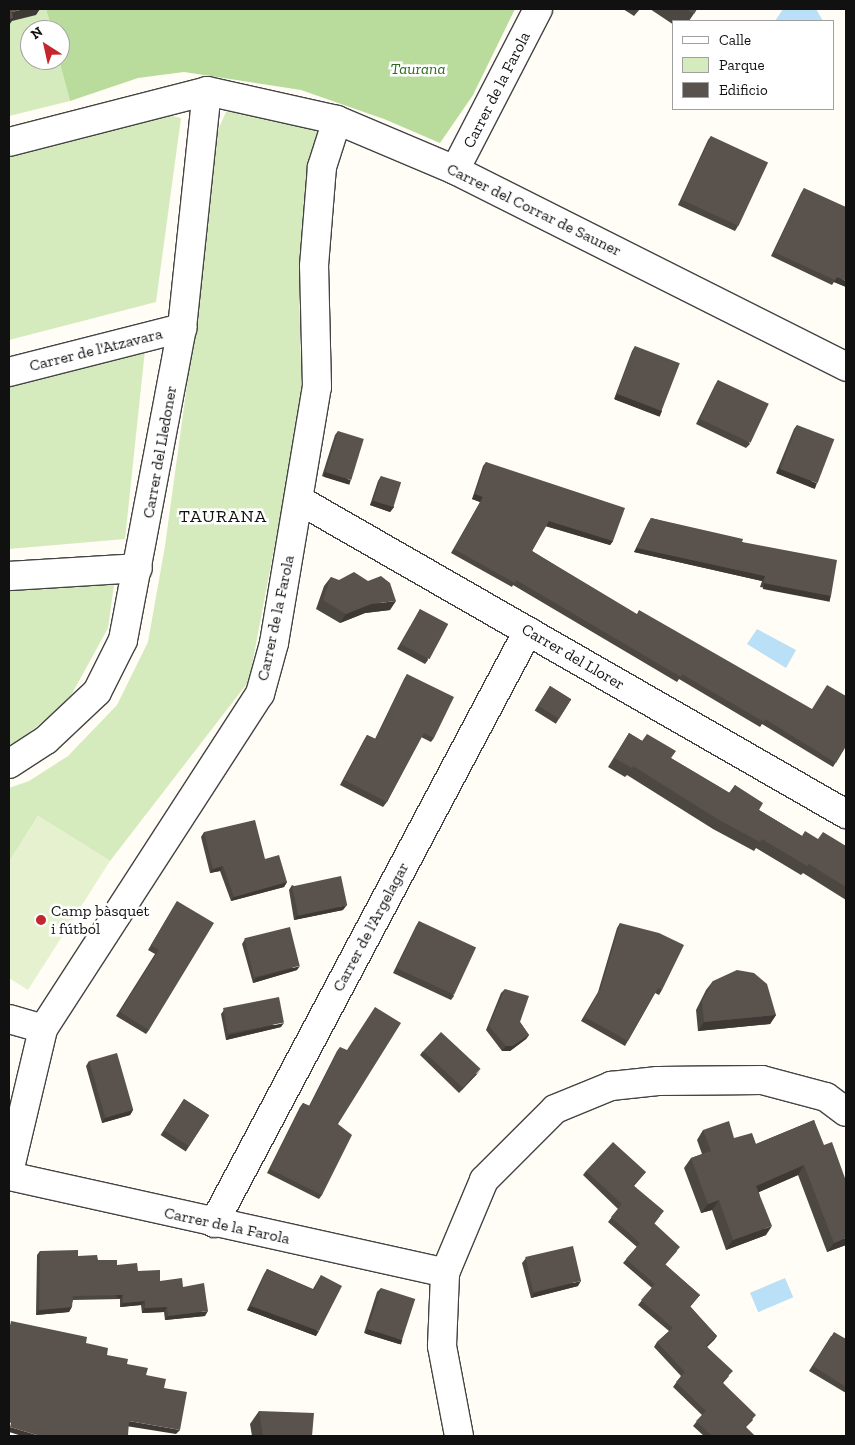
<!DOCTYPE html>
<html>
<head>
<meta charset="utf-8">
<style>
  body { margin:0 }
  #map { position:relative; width:855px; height:1445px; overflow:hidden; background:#fffdf5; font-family:"Zilla Slab",serif }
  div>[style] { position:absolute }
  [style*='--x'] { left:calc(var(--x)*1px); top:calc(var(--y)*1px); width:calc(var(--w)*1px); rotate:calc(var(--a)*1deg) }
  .green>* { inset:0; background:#d5ebbd }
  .forest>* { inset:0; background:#b9dc9c }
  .pitch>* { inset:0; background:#e6f2cf }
  .water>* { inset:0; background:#b9e0f7; transform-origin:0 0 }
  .roads { filter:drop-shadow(1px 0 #444) drop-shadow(-1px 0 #444) drop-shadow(0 1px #444) drop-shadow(0 -1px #444) }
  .minor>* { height:28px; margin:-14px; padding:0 14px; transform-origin:14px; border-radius:14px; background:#fff }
  .wall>* { inset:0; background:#4d4742; transform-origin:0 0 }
  .shaded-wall>* { inset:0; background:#3f3936; transform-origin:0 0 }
  .building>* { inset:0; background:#5a524d; transform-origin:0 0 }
  .dots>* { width:14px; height:14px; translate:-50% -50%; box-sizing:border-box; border:2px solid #fff; border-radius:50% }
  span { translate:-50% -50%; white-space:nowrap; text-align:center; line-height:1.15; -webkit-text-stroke:5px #fff; paint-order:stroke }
  .park-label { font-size:16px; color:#2f6b1f; font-style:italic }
  .street-label { font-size:16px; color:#111 }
  .poi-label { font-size:16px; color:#111 }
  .left { translate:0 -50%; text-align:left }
  .neighbourhood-label { font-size:18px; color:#111; letter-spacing:1px }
  .frame { position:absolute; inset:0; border:10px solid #111; pointer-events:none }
  .legend { position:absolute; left:672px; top:20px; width:162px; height:90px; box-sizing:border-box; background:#fff; border:1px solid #a0a0a0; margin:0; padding:6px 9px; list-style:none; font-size:15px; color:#111 }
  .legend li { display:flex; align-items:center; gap:10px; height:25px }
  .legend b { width:25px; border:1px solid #a0a0a0 }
  .north { position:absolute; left:20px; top:20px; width:50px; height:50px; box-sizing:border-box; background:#fff; border:1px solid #a0a0a0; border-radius:50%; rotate:325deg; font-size:14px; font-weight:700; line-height:20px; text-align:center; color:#111 }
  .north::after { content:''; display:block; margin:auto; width:18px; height:22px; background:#c4262e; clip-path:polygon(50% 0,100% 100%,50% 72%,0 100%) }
</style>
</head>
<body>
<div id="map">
  <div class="green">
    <i style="clip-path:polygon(9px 9px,46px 9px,52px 30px,30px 30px,30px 60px,59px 60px,70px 101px,9px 116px)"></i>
    <i style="clip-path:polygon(227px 110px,322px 127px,307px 191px,299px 290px,302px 401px,249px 681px,110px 861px,38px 816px,9px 862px,9px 788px,29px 781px,68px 756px,117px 705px,148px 642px,165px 546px,190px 363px,212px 143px)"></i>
    <i style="clip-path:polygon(160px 113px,181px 118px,156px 302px,9px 340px,9px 155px)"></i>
    <i style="clip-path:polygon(145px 350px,125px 539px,9px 549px,9px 381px)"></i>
    <i style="clip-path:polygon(100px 580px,114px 585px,108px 628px,68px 701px,20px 740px,9px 745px,9px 589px)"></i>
  </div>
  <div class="forest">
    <i style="clip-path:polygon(46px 9px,515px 9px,473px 95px,440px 143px,384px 119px,301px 90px,184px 72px,138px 78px,70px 101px,59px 60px,60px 30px,52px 30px)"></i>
  </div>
  <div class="pitch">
    <i style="clip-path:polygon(38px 816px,110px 861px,28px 990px,9px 978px,9px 862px)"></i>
  </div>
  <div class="water">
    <i style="clip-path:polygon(783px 9px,816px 9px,823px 21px,775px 21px)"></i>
    <i style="clip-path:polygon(757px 629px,796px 650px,786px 668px,747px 644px)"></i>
    <i style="left:785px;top:1278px;width:21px;height:38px;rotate:67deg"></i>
  </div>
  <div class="roads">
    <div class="minor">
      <i style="--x:9;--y:142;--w:204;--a:-14.4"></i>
      <i style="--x:207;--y:91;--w:133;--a:12.6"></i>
      <i style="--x:337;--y:120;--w:128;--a:23"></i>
      <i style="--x:455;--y:170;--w:438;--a:26.7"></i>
      <i style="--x:455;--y:170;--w:181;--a:-62.7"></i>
      <i style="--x:9;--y:372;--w:179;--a:-14.3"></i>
      <i style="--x:299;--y:500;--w:631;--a:29.86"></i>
      <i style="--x:9;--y:576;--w:129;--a:-3.5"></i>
      <i style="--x:9;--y:764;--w:44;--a:-33"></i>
      <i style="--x:46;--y:740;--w:70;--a:-43.3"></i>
      <i style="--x:97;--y:692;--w:58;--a:-63.4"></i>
      <i style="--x:123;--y:640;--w:318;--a:-79.3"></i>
      <i style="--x:182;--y:328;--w:238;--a:-84"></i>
      <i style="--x:9;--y:1019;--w:35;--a:16"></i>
      <i style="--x:9;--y:1172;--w:147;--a:-76.6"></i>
      <i style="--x:43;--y:1029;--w:399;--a:-57.1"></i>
      <i style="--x:260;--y:694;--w:53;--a:-74.6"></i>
      <i style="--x:274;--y:643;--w:260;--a:-80.5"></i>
      <i style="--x:317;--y:387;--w:121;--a:-91.4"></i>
      <i style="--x:314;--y:266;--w:99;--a:-85.4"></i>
      <i style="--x:322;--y:167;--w:49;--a:-72.3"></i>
      <i style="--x:9;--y:1176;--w:447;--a:12.5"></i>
      <i style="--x:214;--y:1223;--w:670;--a:-62.06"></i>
      <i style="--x:459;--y:1436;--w:92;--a:-100.7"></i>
      <i style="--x:442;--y:1346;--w:73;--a:-87.6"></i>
      <i style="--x:445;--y:1273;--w:101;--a:-67.2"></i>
      <i style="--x:484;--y:1180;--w:100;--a:-45"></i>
      <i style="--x:555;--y:1109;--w:61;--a:-22.3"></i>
      <i style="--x:611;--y:1086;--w:47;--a:-6.1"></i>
      <i style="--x:658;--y:1081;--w:104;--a:-0.6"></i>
      <i style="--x:762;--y:1080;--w:66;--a:14.9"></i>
      <i style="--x:826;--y:1097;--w:25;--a:37"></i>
    </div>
  </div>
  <div class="wall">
    <i style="clip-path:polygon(623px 9px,640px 9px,634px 16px)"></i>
    <i style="clip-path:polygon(650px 9px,697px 9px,689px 21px,674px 21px,674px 25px)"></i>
    <i style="clip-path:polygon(711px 136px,738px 226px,735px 231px,678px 205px,708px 140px)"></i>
    <i style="clip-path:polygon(804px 188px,846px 287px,834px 282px,832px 285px,771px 256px,801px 193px)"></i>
    <i style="clip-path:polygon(635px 346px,662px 411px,659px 416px,614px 399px,632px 351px)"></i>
    <i style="clip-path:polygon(718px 380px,750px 444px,746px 448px,696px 424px,715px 385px)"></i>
    <i style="clip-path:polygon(797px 425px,813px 488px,776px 473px,794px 429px)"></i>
    <i style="clip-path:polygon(338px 431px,348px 484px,322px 476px,335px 435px)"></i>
    <i style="clip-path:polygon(486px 462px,613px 541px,610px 545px,546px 526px,532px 551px,846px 746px,833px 767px,762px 724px,760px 727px,679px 679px,677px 682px,513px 585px,512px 587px,451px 553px,480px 502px,472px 499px,483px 466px)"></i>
    <i style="clip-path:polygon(381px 476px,394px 507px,390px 512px,370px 505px,378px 481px)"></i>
    <i style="clip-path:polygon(651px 518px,742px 542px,831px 596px,828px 600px,760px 587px,762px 581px,634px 552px,648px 523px)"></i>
    <i style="clip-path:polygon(331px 577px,390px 610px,365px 613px,340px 623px,316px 609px,324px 586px)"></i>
    <i style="clip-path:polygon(420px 609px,428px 660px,425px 664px,397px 649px)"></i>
    <i style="clip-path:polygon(407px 674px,434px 738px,431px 742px,421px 737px,387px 802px,383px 807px,340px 785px,364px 740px,367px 735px,375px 739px,404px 679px)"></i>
    <i style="left:550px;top:686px;width:25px;height:29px;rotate:32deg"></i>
    <i style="clip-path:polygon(629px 733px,729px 793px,735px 785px,759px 810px,802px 836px,846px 846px,846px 900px,803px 873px,801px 875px,756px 848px,754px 851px,713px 829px,627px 775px,625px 777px,608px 767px)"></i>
    <i style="clip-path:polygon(204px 832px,265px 859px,287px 882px,284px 887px,231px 901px,220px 871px,210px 873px,201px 837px)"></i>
    <i style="clip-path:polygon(292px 885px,343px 910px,294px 920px,289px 890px)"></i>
    <i style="clip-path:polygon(177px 901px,149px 1030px,146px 1034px,116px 1016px,155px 954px,148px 950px)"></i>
    <i style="clip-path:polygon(419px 921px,454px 996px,451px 1000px,393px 973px,416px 926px)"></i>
    <i style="clip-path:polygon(620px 923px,662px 990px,659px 995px,655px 993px,625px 1046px,581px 1021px,598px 992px,617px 928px)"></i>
    <i style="clip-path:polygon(245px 939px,297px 970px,253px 983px,242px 944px)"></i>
    <i style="clip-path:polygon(713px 981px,776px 1015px,770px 1024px,698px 1031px,696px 1010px,706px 990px)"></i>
    <i style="clip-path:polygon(505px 989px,520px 1022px,529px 1035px,526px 1039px,510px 1051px,502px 1051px,486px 1030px,501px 993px)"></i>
    <i style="clip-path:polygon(224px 1010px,281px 1027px,226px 1040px,221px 1014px)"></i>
    <i style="clip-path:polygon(340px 1047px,322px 1195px,319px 1199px,267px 1173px,300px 1107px,303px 1103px,309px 1106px,337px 1051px)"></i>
    <i style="clip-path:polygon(423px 1051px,477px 1074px,459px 1093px,420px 1055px)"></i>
    <i style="clip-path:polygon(89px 1061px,133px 1110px,130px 1115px,102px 1123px,86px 1066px)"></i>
    <i style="left:184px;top:1099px;width:30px;height:43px;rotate:33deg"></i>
    <i style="clip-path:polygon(814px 1120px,846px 1245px,827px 1252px,798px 1175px,759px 1192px,766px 1235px,726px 1250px,712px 1210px,701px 1213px,684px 1168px,691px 1158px,702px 1154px,697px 1140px,703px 1130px,756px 1144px)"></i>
    <i style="clip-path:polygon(586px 1171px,646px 1172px,634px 1186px,660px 1216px,654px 1224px,677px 1251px,665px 1265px,700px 1295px,690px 1307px,717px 1336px,714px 1340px,707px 1347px,729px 1376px,723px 1383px,753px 1420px,746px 1427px,755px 1436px,704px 1436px,693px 1426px,702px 1415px,673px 1387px,681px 1376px,654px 1347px,657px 1342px,669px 1331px,638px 1305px,652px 1288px,623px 1263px,637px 1247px,608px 1222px,618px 1209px,583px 1175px)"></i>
    <i style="clip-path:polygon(40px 1251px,78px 1256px,98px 1260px,138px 1271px,160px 1281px,183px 1287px,205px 1316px,165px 1320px,164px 1312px,142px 1313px,141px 1305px,120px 1307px,120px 1299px,73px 1300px,69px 1312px,36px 1315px,37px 1255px)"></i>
    <i style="clip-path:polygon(526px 1258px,578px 1286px,531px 1298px,522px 1263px)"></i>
    <i style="clip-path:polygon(267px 1269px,313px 1289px,321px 1275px,316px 1336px,247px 1310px,264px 1274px)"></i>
    <i style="clip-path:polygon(381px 1288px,399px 1344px,364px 1333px,377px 1292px)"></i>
    <i style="clip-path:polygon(831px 1336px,846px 1339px,846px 1393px,809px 1371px)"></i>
    <i style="clip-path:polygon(259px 1411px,312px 1436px,252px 1436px,250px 1424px)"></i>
  </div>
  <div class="shaded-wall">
    <i style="clip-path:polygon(24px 9px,40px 9px,36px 15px,12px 21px,9px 25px,9px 16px,12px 12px)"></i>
    <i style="clip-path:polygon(837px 277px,846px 281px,846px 287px,834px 282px)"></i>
    <i style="left:617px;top:394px;width:48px;height:6px;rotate:21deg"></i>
    <i style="left:779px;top:468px;width:41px;height:6px;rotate:22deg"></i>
    <i style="left:325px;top:472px;width:27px;height:5px;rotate:17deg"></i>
    <i style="clip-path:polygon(475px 494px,483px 497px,480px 502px,472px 499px)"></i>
    <i style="clip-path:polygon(373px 501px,394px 507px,390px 512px,370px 505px)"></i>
    <i style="clip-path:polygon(549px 521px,613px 541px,610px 545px,545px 526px)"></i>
    <i style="clip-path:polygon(637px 548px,765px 576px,762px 581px,634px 552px)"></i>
    <i style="left:764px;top:583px;width:68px;height:6px;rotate:11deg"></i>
    <i style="clip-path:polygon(396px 601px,390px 610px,365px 613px,340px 623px,346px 614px,371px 604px)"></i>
    <i style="clip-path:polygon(223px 866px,220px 871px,210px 873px,213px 869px)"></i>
    <i style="clip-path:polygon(287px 882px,284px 887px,231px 901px,234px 897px)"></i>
    <i style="clip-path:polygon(347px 905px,343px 910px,294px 920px,298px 915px)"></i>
    <i style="clip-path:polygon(300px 966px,297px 970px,253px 983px,256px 978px)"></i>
    <i style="clip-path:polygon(776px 1015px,770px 1024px,698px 1031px,704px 1022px)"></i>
    <i style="clip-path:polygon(284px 1023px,281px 1027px,226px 1040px,229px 1035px)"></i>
    <i style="clip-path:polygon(529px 1035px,526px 1039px,510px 1051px,502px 1051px,506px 1046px)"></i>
    <i style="clip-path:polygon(481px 1069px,477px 1074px,459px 1093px,463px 1088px)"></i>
    <i style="clip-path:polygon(133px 1110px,130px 1115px,102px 1123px,105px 1118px)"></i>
    <i style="clip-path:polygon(804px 1165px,798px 1175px,750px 1196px,756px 1186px)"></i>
    <i style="clip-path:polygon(719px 1200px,712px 1210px,701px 1213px,708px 1204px)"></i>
    <i style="clip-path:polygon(772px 1226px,766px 1235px,726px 1250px,733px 1240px)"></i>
    <i style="clip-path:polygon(846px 1238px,846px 1245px,827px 1252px,834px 1243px)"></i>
    <i style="clip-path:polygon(581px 1281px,578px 1286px,531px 1298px,534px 1293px)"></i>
    <i style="left:123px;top:1295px;width:5px;height:50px;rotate:127deg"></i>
    <i style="clip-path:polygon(145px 1301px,141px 1305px,120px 1307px,123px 1303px)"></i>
    <i style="clip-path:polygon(251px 1306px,319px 1331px,316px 1336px,247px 1310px)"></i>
    <i style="clip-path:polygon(72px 1307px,69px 1312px,36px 1315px,39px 1310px)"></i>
    <i style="clip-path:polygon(167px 1307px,164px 1312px,142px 1313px,145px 1308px)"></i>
    <i style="clip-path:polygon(208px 1311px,205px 1316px,165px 1320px,168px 1316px)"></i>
    <i style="left:367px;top:1329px;width:37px;height:5px;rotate:17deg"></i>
    <i style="clip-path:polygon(717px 1336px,714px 1340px,703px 1350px,706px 1346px)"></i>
    <i style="clip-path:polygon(129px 1421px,180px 1430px,176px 1434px,126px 1426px)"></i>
    <i style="clip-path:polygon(10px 1427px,40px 1436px,22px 1436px,9px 1432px,9px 1429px)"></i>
  </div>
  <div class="building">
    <i style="clip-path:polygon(9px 9px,24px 9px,12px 12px,13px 18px,9px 19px)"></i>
    <i style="clip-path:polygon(686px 9px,697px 9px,694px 14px)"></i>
    <i style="left:711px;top:136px;width:63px;height:70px;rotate:25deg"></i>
    <i style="clip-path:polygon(804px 188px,846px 207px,846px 281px,837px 277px,835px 280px,774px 252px)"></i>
    <i style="left:635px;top:346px;width:48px;height:51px;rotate:21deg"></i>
    <i style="left:718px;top:380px;width:56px;height:43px;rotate:25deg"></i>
    <i style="left:797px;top:425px;width:40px;height:47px;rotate:21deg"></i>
    <i style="left:338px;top:431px;width:27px;height:43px;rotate:17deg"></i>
    <i style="clip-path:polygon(486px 462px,625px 508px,613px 541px,549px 521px,532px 551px,637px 614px,639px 610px,812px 709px,827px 685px,846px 696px,846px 746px,836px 763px,765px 719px,764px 722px,682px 674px,681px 677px,516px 580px,515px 583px,454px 549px,483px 497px,475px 494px)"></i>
    <i style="left:381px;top:476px;width:21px;height:26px;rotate:17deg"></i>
    <i style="clip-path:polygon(651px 518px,743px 539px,742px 542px,837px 560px,831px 596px,764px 583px,765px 576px,637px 548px)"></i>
    <i style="clip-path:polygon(354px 572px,368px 581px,381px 576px,390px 583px,396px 601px,371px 604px,346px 614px,323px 600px,331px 577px,339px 580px)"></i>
    <i style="left:420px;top:609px;width:32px;height:40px;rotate:28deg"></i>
    <i style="clip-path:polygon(407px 674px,454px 697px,434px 738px,424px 733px,387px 802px,344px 780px,367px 735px,376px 739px)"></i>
    <i style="left:550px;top:686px;width:25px;height:23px;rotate:32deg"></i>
    <i style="clip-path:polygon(629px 733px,642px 741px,647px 734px,676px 751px,671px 758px,730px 793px,735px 785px,763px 803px,759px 810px,802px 836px,805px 831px,818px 839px,823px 832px,846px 846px,846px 887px,809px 864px,807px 866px,762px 839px,760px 842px,719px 820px,633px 766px,632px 768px,614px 758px)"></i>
    <i style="clip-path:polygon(255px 820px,265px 859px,279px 855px,287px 882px,234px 897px,223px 866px,213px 869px,204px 832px)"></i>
    <i style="left:341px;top:876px;width:30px;height:50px;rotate:78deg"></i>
    <i style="clip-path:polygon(177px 901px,214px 923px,149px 1030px,120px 1012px,159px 950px,151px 945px)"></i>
    <i style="left:419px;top:921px;width:63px;height:52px;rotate:25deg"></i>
    <i style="clip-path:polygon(620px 923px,659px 933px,684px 945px,662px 990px,658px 988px,628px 1041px,585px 1017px,601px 988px)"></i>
    <i style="left:290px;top:927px;width:40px;height:47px;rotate:76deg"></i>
    <i style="clip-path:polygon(737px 970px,754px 973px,767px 984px,776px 1015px,704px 1022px,702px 1001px,713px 981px)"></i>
    <i style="clip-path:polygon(505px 989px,529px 996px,520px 1022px,529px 1035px,513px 1046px,506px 1046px,489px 1026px)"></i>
    <i style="left:279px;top:997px;width:26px;height:57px;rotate:79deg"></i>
    <i style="clip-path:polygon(375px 1007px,401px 1023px,338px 1124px,352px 1135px,322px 1195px,270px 1169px,303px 1103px,310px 1106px,340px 1047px,347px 1050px)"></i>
    <i style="left:441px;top:1032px;width:54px;height:26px;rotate:43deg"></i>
    <i style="left:117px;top:1053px;width:59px;height:29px;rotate:74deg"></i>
    <i style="left:184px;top:1099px;width:30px;height:37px;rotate:33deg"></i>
    <i style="clip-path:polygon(814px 1120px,824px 1145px,832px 1142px,846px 1181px,846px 1238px,834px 1243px,804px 1165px,756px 1186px,772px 1226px,733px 1240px,719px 1200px,708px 1204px,691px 1158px,711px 1151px,703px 1130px,729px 1121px,734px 1138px,752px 1133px,756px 1144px)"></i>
    <i style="clip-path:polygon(613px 1142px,646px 1172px,633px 1185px,664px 1211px,654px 1223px,680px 1247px,665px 1264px,700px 1295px,690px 1306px,717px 1336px,706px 1346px,733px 1371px,722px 1382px,756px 1415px,745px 1427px,755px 1436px,712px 1436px,696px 1421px,706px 1411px,676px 1382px,685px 1372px,657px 1342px,673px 1328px,641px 1300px,655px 1284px,626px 1259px,640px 1243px,611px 1217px,622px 1204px,586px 1171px)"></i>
    <i style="left:573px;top:1246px;width:36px;height:49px;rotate:77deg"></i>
    <i style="clip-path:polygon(78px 1250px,78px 1256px,97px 1255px,98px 1260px,117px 1260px,117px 1265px,137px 1263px,138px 1271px,160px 1270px,160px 1281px,182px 1278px,183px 1287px,204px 1283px,208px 1311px,168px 1316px,167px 1307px,145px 1308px,145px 1301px,123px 1303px,123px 1295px,73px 1296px,72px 1307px,39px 1310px,40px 1251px)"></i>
    <i style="clip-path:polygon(267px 1269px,314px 1290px,321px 1275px,342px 1286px,319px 1331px,251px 1306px)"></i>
    <i style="left:381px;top:1288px;width:36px;height:43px;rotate:18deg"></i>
    <i style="clip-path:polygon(11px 1321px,87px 1337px,86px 1343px,108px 1348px,107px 1355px,128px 1359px,127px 1364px,148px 1368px,146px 1375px,166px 1379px,164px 1388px,187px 1392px,180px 1430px,129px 1421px,128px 1436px,40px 1436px,10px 1427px,11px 1423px,9px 1422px,9px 1330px)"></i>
    <i style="clip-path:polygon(834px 1332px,846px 1339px,846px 1387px,813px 1366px)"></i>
    <i style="clip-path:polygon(259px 1411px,314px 1413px,312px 1436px,263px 1436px)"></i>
  </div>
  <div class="dots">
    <i style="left:41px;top:920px;background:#c4262e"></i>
  </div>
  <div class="park-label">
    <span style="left:418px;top:69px">Taurana</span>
  </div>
  <div class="street-label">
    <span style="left:497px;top:90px;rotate:-63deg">Carrer de la Farola</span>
    <span style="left:534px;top:210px;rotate:26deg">Carrer del Corrar de Sauner</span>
    <span style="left:96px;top:350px;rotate:-14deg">Carrer de l'Atzavara</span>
    <span style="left:160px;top:452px;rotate:-80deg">Carrer del Lledoner</span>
    <span style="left:276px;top:618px;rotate:-78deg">Carrer de la Farola</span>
    <span style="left:573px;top:657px;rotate:30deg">Carrer del Llorer</span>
    <span style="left:371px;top:927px;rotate:-62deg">Carrer de l'Argelagar</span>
    <span style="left:227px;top:1226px;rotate:12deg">Carrer de la Farola</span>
  </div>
  <div class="poi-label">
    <span class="left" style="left:51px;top:920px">Camp bàsquet<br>i fútbol</span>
  </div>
  <div class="neighbourhood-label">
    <span style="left:223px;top:516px">TAURANA</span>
  </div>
  <div class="frame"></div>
  <ul class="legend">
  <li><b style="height:6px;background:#fff"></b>Calle</li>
  <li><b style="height:14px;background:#d5ebbd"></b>Parque</li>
  <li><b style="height:14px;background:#5a524d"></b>Edificio</li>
  </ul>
  <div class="north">N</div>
</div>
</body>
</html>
